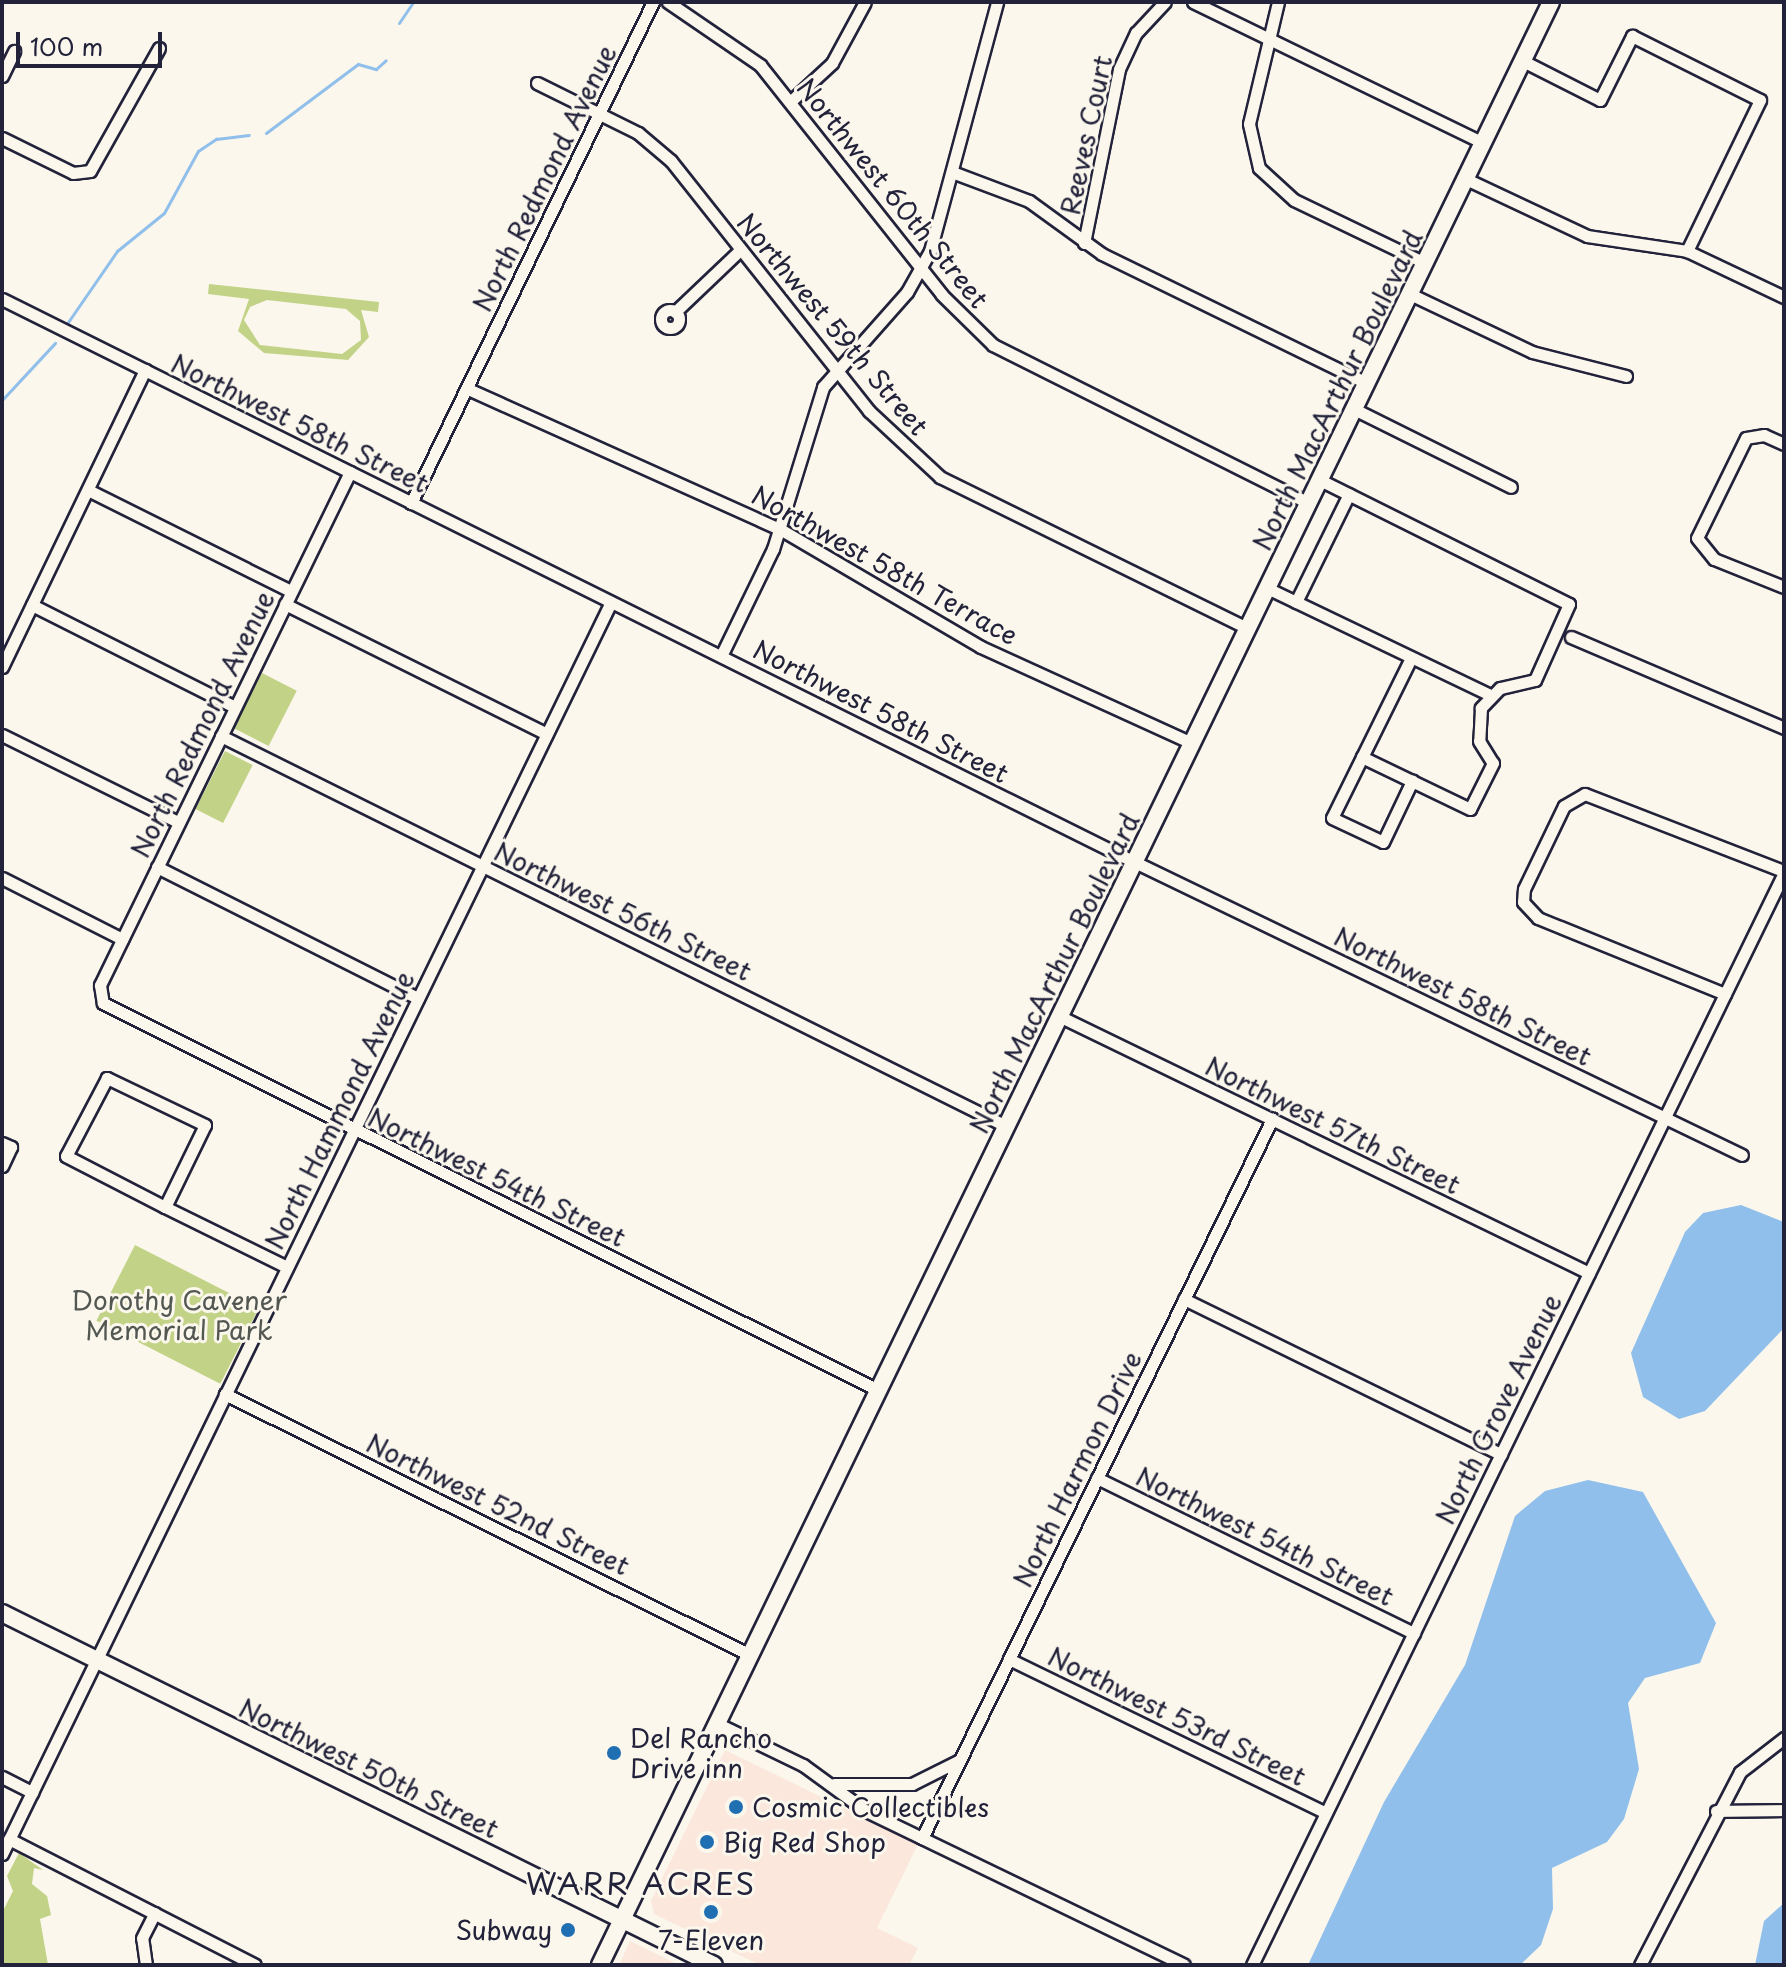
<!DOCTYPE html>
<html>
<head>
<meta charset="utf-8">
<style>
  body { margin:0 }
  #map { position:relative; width:1786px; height:1967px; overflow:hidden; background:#fbf7ec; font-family:"Playpen Sans",sans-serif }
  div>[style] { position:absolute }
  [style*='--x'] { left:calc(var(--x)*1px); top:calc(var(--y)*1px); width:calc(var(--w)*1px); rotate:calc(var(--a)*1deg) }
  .built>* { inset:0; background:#fbe7db }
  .green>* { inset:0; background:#c2d286; transform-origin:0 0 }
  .water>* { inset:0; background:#90bfeb }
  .stream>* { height:3px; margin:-1.5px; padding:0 1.5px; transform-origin:1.5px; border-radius:1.5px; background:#90bfeb }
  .roads { filter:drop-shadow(2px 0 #22223b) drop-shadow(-2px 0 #22223b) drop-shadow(0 2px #22223b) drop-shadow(0 -2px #22223b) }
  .minor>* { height:11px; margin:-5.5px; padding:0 5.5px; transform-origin:5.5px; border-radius:5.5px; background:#fbf7ec }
  .minor>.ring { margin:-5.5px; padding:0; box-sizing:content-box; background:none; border:11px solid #fbf7ec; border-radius:50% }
  .secondary>* { height:16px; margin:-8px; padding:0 8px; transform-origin:8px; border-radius:8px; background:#fbf7ec }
  .dots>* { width:22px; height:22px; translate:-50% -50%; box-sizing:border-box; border:4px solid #fbf7ec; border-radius:50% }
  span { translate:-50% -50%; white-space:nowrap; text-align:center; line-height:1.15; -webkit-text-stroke:6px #fbf7ec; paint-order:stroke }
  .street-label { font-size:26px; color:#22223b }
  .park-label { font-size:26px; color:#525752 }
  .poi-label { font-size:26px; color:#22223b }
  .left { translate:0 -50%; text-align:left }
  .right { translate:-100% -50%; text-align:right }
  .quarter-label { font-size:30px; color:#22223b; letter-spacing:2px }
  .frame { position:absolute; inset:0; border:4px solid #22223b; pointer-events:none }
  .scale { position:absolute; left:16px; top:32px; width:146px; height:36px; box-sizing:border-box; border:4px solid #22223b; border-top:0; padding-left:10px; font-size:24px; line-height:28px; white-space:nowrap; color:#22223b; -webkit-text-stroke:6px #fbf7ec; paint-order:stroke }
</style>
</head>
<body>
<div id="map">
  <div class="built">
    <i style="clip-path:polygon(725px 1750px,918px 1844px,877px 1928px,918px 1948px,909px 1965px,760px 1965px,654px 1914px,651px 1901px)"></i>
    <i style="clip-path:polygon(630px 1941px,679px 1965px,619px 1965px)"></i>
  </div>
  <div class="green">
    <i style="clip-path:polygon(evenodd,209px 284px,379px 302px,378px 312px,361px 310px,369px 337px,348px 360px,264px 353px,238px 331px,249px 299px,208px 294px,209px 284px,267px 300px,346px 309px,360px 321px,361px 340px,342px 354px,260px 345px,244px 320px,250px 307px,267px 300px)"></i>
    <i style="left:262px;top:673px;width:39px;height:62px;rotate:27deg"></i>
    <i style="left:225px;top:751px;width:31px;height:65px;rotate:27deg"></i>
    <i style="left:135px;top:1245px;width:139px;height:85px;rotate:27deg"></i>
    <i style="clip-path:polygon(19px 1853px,43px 1870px,34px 1868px,32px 1884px,47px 1896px,51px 1915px,40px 1919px,48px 1965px,2px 1965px,2px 1913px,13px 1891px,7px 1876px)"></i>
  </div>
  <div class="water">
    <i style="clip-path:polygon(1741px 1205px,1784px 1222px,1784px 1328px,1705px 1411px,1679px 1419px,1643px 1397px,1631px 1353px,1685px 1232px,1703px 1213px)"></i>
    <i style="clip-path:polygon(1588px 1480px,1643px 1492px,1716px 1623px,1700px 1663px,1645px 1678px,1628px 1703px,1639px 1769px,1624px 1819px,1607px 1842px,1552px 1868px,1553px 1909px,1541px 1945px,1520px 1965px,1308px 1965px,1384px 1802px,1465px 1665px,1515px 1516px,1545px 1491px)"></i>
    <i style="clip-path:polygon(1784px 1903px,1784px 1965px,1755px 1965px,1764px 1921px)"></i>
  </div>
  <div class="stream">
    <i style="--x:399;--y:23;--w:25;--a:-56"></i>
    <i style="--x:266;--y:133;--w:115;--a:-36.9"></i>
    <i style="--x:358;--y:64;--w:19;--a:16"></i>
    <i style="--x:376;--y:69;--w:13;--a:-42"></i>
    <i style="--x:66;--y:325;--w:90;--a:-55.4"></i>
    <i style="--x:117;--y:251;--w:60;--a:-39"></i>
    <i style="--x:164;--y:213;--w:71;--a:-61.3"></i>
    <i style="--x:198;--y:151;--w:22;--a:-34"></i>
    <i style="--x:216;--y:139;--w:33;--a:-7"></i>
    <i style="--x:2;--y:400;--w:78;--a:-47.1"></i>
  </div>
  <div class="roads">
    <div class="minor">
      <i style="--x:668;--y:2;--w:112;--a:34.4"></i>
      <i style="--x:760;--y:65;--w:293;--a:51.6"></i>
      <i style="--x:942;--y:295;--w:71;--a:44.4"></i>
      <i style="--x:993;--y:345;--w:353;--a:26.6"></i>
      <i style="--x:1193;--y:2;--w:322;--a:25.9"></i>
      <i style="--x:1278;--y:2;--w:125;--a:103.4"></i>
      <i style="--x:1249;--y:124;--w:45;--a:77.2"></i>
      <i style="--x:1259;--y:168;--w:47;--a:42.4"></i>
      <i style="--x:1294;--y:200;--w:145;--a:25.7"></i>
      <i style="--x:1523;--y:61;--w:86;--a:26.9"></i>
      <i style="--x:1600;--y:100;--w:72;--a:-63.4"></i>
      <i style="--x:1632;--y:36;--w:143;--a:26.6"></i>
      <i style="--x:1760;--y:100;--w:168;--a:115.8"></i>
      <i style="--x:2;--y:76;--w:28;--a:-64"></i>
      <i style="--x:537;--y:83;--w:113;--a:26.3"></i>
      <i style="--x:638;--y:133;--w:43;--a:40.3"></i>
      <i style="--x:671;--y:161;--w:319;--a:51.6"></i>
      <i style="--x:869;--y:411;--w:97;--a:42.9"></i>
      <i style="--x:940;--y:477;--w:342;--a:26.2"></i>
      <i style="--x:791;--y:101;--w:56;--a:-42.8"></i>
      <i style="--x:832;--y:63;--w:69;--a:-61.6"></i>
      <i style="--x:2;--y:138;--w:79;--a:26.2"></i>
      <i style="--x:73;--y:173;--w:17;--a:-7"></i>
      <i style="--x:90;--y:171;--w:141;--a:-60.7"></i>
      <i style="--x:952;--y:172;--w:82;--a:20.6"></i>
      <i style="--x:1029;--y:201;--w:90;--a:36"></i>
      <i style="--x:1102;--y:254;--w:295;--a:26"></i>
      <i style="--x:1466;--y:179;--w:134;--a:25.2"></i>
      <i style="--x:1587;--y:236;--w:101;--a:8.5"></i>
      <i style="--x:1687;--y:251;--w:107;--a:25.4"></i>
      <i style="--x:1084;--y:243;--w:177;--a:-78.6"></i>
      <i style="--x:1119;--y:69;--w:40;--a:-65"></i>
      <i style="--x:1136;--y:33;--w:42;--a:-46.9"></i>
      <i style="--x:1410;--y:294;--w:135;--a:25.4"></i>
      <i style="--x:1532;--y:352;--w:97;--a:14.3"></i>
      <i style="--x:2;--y:299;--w:1242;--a:26.44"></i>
      <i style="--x:1114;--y:852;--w:697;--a:25.76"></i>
      <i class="ring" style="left:661px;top:310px;width:7px;height:7px"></i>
      <i style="--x:675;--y:312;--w:90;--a:-43.6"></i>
      <i style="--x:468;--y:389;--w:342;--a:24.2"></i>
      <i style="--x:780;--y:529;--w:233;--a:30.4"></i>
      <i style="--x:981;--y:647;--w:232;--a:24.5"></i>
      <i style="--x:1354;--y:409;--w:175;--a:26.4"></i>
      <i style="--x:1784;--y:444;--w:22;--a:-156"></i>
      <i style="--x:1764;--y:435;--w:18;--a:171"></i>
      <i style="--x:1746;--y:438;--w:111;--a:116.1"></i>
      <i style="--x:1697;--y:538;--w:27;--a:51"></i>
      <i style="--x:1714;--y:559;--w:75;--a:21.8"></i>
      <i style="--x:350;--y:472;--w:571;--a:115.98"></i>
      <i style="--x:100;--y:985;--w:18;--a:81"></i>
      <i style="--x:103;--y:1003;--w:866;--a:26.54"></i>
      <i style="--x:1320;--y:480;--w:278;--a:26.5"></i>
      <i style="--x:1569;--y:604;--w:83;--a:114.1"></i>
      <i style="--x:1535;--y:680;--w:36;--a:167"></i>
      <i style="--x:1500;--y:688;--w:28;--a:134"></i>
      <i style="--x:1481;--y:708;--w:33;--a:93"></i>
      <i style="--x:1479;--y:741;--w:26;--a:58"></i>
      <i style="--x:1493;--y:763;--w:51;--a:116.6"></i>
      <i style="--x:1470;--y:809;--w:120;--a:-154.3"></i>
      <i style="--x:88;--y:490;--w:227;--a:26.5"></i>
      <i style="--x:411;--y:503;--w:556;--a:-64.22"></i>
      <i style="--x:1267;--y:588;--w:247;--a:25.6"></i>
      <i style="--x:1296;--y:602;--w:120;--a:-63.9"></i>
      <i style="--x:285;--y:604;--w:292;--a:26.4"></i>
      <i style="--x:32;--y:605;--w:227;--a:26.7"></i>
      <i style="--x:1571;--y:637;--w:232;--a:23.1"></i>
      <i style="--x:721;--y:656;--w:119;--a:-64.1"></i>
      <i style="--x:773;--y:549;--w:170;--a:-72.8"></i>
      <i style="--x:823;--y:387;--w:127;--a:-48.5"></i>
      <i style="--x:907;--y:292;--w:47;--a:-60.7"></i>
      <i style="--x:930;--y:251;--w:258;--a:-74.9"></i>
      <i style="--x:1411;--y:658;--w:178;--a:116.3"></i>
      <i style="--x:1332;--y:818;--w:56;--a:25.2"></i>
      <i style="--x:1383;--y:842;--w:68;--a:-64.6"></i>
      <i style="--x:2;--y:667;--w:330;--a:-64.3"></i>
      <i style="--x:2;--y:735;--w:196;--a:26.3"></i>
      <i style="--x:221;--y:736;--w:877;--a:26.42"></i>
      <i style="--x:157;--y:867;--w:292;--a:26.7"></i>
      <i style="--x:2;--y:878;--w:135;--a:26.9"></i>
      <i style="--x:1725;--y:994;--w:202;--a:-157.9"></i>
      <i style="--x:1538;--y:918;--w:22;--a:-133"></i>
      <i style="--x:1523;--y:902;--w:13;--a:-86"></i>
      <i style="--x:1524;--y:889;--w:92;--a:-64.3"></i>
      <i style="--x:1564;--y:806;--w:24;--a:-30"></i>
      <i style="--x:1585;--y:794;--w:213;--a:21.2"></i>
      <i style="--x:1059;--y:1016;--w:589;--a:25.87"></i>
      <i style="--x:2;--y:1143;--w:10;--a:24"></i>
      <i style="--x:11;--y:1147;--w:21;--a:115"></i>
      <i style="--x:165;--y:1207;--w:91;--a:-64"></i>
      <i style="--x:205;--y:1125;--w:109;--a:-154.4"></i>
      <i style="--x:107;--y:1078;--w:88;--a:117.7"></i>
      <i style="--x:66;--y:1156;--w:111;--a:27.3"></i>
      <i style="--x:165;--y:1207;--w:136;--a:26.2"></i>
      <i style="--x:1184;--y:1299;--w:353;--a:26.1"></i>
      <i style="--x:225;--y:1394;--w:586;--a:26.43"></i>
      <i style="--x:1097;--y:1478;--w:353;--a:26.1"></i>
      <i style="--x:1009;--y:1659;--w:352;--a:25.9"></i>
      <i style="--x:716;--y:1723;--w:97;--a:25.8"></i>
      <i style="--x:803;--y:1765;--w:78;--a:36.1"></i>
      <i style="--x:866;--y:1811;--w:353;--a:25.8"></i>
      <i style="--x:2;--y:1777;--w:34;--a:27"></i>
      <i style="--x:834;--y:1784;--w:78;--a:0"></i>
      <i style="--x:912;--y:1784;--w:51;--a:-26.6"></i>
      <i style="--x:1716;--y:1811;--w:68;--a:-0.8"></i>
      <i style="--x:922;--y:1838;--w:800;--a:-64.04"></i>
      <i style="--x:9;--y:1839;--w:276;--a:27.1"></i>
      <i style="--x:2;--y:1854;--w:1392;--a:-64.06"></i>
      <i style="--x:146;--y:1965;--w:27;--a:-98"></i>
      <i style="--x:142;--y:1938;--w:28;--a:-63"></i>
      <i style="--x:1252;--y:1965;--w:1215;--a:-64.03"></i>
      <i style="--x:1640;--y:1965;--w:217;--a:-62.6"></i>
      <i style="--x:1740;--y:1772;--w:56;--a:-37.7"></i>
    </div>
    <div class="secondary">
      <i style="--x:2;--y:1613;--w:794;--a:26.31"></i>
      <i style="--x:600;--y:1965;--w:2181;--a:-64.15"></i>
    </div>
  </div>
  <div class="dots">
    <i style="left:614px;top:1753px;background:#1f6fb2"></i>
    <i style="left:736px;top:1807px;background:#1f6fb2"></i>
    <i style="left:707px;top:1842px;background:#1f6fb2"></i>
    <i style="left:711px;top:1912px;background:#1f6fb2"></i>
    <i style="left:568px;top:1930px;background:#1f6fb2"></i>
  </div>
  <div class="street-label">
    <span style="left:1086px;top:135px;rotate:-78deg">Reeves Court</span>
    <span style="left:544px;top:178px;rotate:-64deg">North Redmond Avenue</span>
    <span style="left:893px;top:193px;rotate:51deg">Northwest 60th Street</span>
    <span style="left:833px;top:324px;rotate:50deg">Northwest 59th Street</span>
    <span style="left:1337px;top:390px;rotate:-64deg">North MacArthur Boulevard</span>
    <span style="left:300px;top:423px;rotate:26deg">Northwest 58th Street</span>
    <span style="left:885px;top:565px;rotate:29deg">Northwest 58th Terrace</span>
    <span style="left:881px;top:711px;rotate:27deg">Northwest 58th Street</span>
    <span style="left:202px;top:724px;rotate:-64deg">North Redmond Avenue</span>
    <span style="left:623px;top:911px;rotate:26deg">Northwest 56th Street</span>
    <span style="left:1054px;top:973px;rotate:-64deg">North MacArthur Boulevard</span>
    <span style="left:1463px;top:996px;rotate:26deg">Northwest 58th Street</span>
    <span style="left:339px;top:1110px;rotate:-64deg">North Hammond Avenue</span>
    <span style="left:1333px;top:1125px;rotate:26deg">Northwest 57th Street</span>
    <span style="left:497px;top:1177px;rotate:26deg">Northwest 54th Street</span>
    <span style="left:1498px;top:1409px;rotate:-64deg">North Grove Avenue</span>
    <span style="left:1077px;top:1469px;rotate:-64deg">North Harmon Drive</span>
    <span style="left:498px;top:1504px;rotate:26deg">Northwest 52nd Street</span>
    <span style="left:1265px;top:1536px;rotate:26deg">Northwest 54th Street</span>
    <span style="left:1177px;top:1716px;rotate:26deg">Northwest 53rd Street</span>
    <span style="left:369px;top:1768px;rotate:26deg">Northwest 50th Street</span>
  </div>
  <div class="park-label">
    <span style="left:179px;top:1315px">Dorothy Cavener<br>Memorial Park</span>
  </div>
  <div class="poi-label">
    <span class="left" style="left:630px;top:1753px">Del Rancho<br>Drive inn</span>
    <span class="left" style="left:752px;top:1807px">Cosmic Collectibles</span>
    <span class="left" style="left:723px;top:1842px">Big Red Shop</span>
    <span class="right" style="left:552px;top:1930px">Subway</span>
    <span style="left:711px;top:1940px">7-Eleven</span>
  </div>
  <div class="quarter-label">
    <span style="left:641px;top:1883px">WARR ACRES</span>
  </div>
  <div class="frame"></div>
  <div class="scale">100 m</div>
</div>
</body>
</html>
